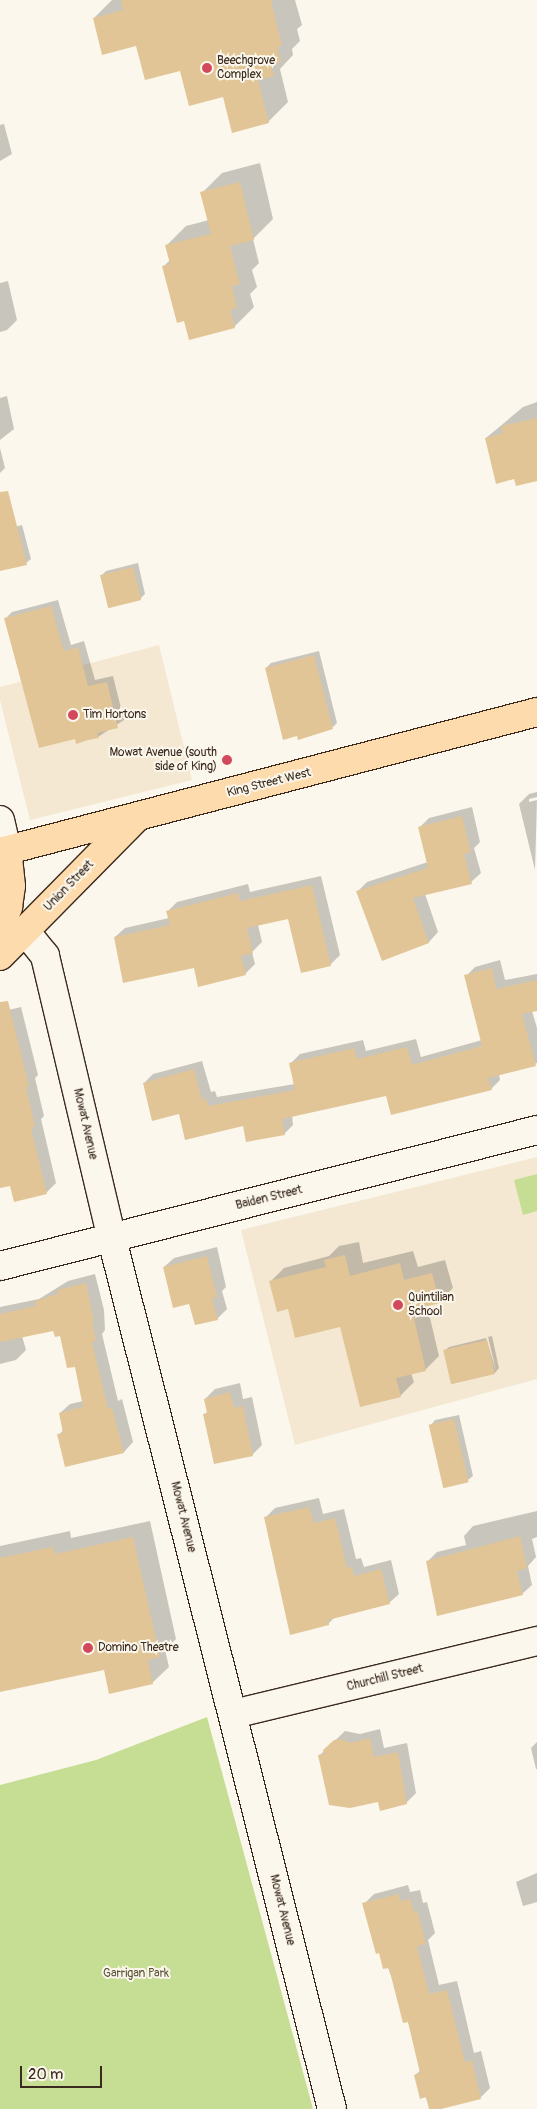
<!DOCTYPE html>
<html>
<head>
<meta charset="utf-8">
<style>
  body { margin:0 }
  #map { position:relative; width:537px; height:2109px; overflow:hidden; background:#fbf7ec; font-family:Pangolin,sans-serif }
  div>[style] { position:absolute }
  [style*='--x'] { left:calc(var(--x)*1px); top:calc(var(--y)*1px); width:calc(var(--w)*1px); rotate:calc(var(--a)*1deg) }
  .built>* { inset:0; background:#f4e8d2 }
  .green>* { inset:0; background:#c6de94 }
  .shadow>* { inset:0; background:#0003 }
  .building>* { inset:0; background:#e2c596; transform-origin:0 0 }
  .roads { filter:drop-shadow(1px 0 #3b2a1e) drop-shadow(-1px 0 #3b2a1e) drop-shadow(0 1px #3b2a1e) drop-shadow(0 -1px #3b2a1e) }
  .minor>* { height:28px; margin:-14px; padding:0 14px; transform-origin:14px; border-radius:14px; background:#fbf7ec }
  .major>* { height:28px; margin:-14px; padding:0 14px; transform-origin:14px; border-radius:14px; background:#fedbac }
  .dots>* { width:14px; height:14px; translate:-50% -50%; box-sizing:border-box; border:2px solid #fbf7ec; border-radius:50% }
  span { translate:-50% -50%; white-space:nowrap; text-align:center; line-height:1.15; -webkit-text-stroke:4px #fbf7ec; paint-order:stroke }
  .poi-label { font-size:12px; color:#3b2a1e }
  .left { translate:0 -50%; text-align:left }
  .right { translate:-100% -50%; text-align:right }
  .street-label { font-size:12px; color:#3b2a1e }
  .park-label { font-size:12px; color:#5e573c }
  .scale { position:absolute; left:20px; top:2066px; width:82px; height:22px; box-sizing:border-box; border:2px solid #3b2a1e; border-top:0; padding-left:6px; font-size:15px; line-height:18px; white-space:nowrap; color:#3b2a1e; -webkit-text-stroke:4px #fbf7ec; paint-order:stroke }
</style>
</head>
<body>
<div id="map">
  <div class="built">
    <i style="clip-path:polygon(159px 645px,192px 780px,30px 820px,0 700px,0 687px)"></i>
    <i style="clip-path:polygon(537px 1157px,537px 1379px,295px 1445px,241px 1230px)"></i>
  </div>
  <div class="green">
    <i style="clip-path:polygon(537px 1174px,537px 1211px,523px 1215px,514px 1180px)"></i>
    <i style="clip-path:polygon(207px 1717px,313px 2109px,0 2109px,0 1785px,96px 1760px)"></i>
  </div>
  <div class="shadow">
    <i style="clip-path:polygon(112px 0,295px 0,302px 25px,297px 29px,300px 41px,292px 49px,293px 55px,280px 69px,288px 102px,268px 122px,94px 18px)"></i>
    <i style="clip-path:polygon(4px 124px,12px 154px,0 161px,0 125px)"></i>
    <i style="clip-path:polygon(260px 163px,273px 219px,253px 239px,259px 263px,252px 270px,257px 287px,250px 294px,254px 307px,234px 327px,185px 320px,163px 267px,170px 260px,166px 246px,186px 226px,209px 220px,202px 193px,222px 173px)"></i>
    <i style="clip-path:polygon(8px 281px,17px 320px,7px 330px,0 332px,0 283px)"></i>
    <i style="clip-path:polygon(7px 396px,14px 429px,0 440px,0 398px)"></i>
    <i style="clip-path:polygon(537px 402px,537px 479px,515px 478px,486px 438px,523px 407px)"></i>
    <i style="clip-path:polygon(0 448px,5px 468px,0 473px)"></i>
    <i style="clip-path:polygon(22px 525px,31px 559px,26px 563px,0 570px,0 531px)"></i>
    <i style="clip-path:polygon(138px 563px,145px 594px,140px 599px,101px 576px,106px 571px)"></i>
    <i style="clip-path:polygon(58px 600px,71px 645px,84px 641px,95px 680px,113px 676px,124px 720px,98px 737px,76px 738px,5px 619px,12px 612px)"></i>
    <i style="clip-path:polygon(319px 651px,337px 723px,333px 727px,266px 668px,271px 663px)"></i>
    <i style="clip-path:polygon(537px 792px,537px 797px,529px 799px,529px 802px,537px 800px,535px 870px,519px 804px,529px 794px)"></i>
    <i style="clip-path:polygon(472px 807px,480px 842px,474px 848px,481px 873px,471px 882px,425px 894px,438px 932px,429px 942px,382px 959px,358px 891px,367px 882px,428px 862px,419px 828px,429px 818px)"></i>
    <i style="clip-path:polygon(321px 876px,340px 955px,330px 965px,289px 917px,258px 925px,262px 942px,252px 952px,255px 964px,245px 974px,194px 967px,115px 937px,125px 928px,169px 918px,168px 911px,177px 902px,248px 884px,250px 892px)"></i>
    <i style="clip-path:polygon(500px 960px,505px 980px,537px 974px,537px 1010px,532px 1011px,537px 1028px,537px 1063px,499px 1074px,500px 1080px,491px 1089px,387px 1094px,292px 1115px,293px 1125px,284px 1134px,180px 1113px,144px 1083px,153px 1074px,202px 1061px,211px 1092px,215px 1091px,217px 1097px,295px 1084px,291px 1063px,300px 1054px,363px 1040px,366px 1051px,416px 1039px,421px 1057px,482px 1040px,466px 976px,475px 967px)"></i>
    <i style="clip-path:polygon(21px 1007px,38px 1075px,35px 1078px,44px 1116px,41px 1119px,56px 1183px,46px 1193px,11px 1184px,0 1185px,0 1012px)"></i>
    <i style="clip-path:polygon(359px 1242px,363px 1263px,413px 1251px,418px 1267px,445px 1260px,453px 1288px,439px 1302px,427px 1305px,439px 1356px,425px 1370px,411px 1373px,414px 1382px,400px 1396px,341px 1326px,289px 1308px,271px 1281px,284px 1268px,329px 1256px,339px 1246px)"></i>
    <i style="clip-path:polygon(217px 1247px,226px 1287px,222px 1291px,227px 1309px,217px 1319px,190px 1303px,164px 1267px,174px 1258px)"></i>
    <i style="clip-path:polygon(95px 1274px,104px 1310px,105px 1330px,102px 1334px,118px 1401px,122px 1399px,133px 1442px,124px 1452px,59px 1435px,64px 1429px,60px 1413px,70px 1404px,83px 1401px,75px 1365px,61px 1334px,54px 1329px,22px 1336px,26px 1350px,16px 1360px,0 1364px,0 1307px,39px 1299px,68px 1281px)"></i>
    <i style="clip-path:polygon(492px 1336px,499px 1368px,495px 1373px,444px 1351px,449px 1347px,486px 1338px,496px 1371px,488px 1337px)"></i>
    <i style="clip-path:polygon(240px 1383px,243px 1399px,252px 1397px,262px 1445px,252px 1455px,204px 1415px,208px 1411px,205px 1399px,215px 1389px)"></i>
    <i style="clip-path:polygon(459px 1415px,473px 1476px,468px 1480px,431px 1425px,435px 1420px)"></i>
    <i style="clip-path:polygon(319px 1498px,323px 1514px,344px 1509px,356px 1559px,361px 1558px,364px 1567px,391px 1560px,399px 1594px,389px 1603px,336px 1616px,328px 1624px,265px 1518px,275px 1508px)"></i>
    <i style="clip-path:polygon(537px 1511px,537px 1537px,532px 1539px,536px 1557px,528px 1566px,532px 1585px,522px 1594px,427px 1562px,437px 1552px,466px 1545px,464px 1536px,473px 1526px)"></i>
    <i style="clip-path:polygon(150px 1521px,176px 1639px,165px 1650px,169px 1667px,152px 1683px,105px 1668px,0 1691px,0 1546px,70px 1531px,71px 1538px)"></i>
    <i style="clip-path:polygon(380px 1729px,384px 1748px,407px 1743px,416px 1793px,406px 1803px,379px 1801px,319px 1756px,345px 1731px,360px 1734px)"></i>
    <i style="clip-path:polygon(537px 1742px,537px 1769px,536px 1769px,531px 1748px)"></i>
    <i style="clip-path:polygon(537px 1873px,537px 1902px,523px 1906px,516px 1882px)"></i>
    <i style="clip-path:polygon(408px 1885px,410px 1892px,420px 1890px,423px 1903px,427px 1902px,435px 1933px,428px 1940px,439px 1985px,457px 1981px,474px 2053px,481px 2051px,490px 2088px,481px 2097px,436px 2109px,431px 2109px,415px 2075px,421px 2070px,408px 2021px,364px 1904px,374px 1894px)"></i>
  </div>
  <div class="building">
    <i style="clip-path:polygon(121px 0,271px 0,282px 46px,277px 47px,281px 62px,271px 64px,274px 76px,258px 80px,269px 123px,232px 133px,223px 97px,189px 106px,180px 71px,145px 80px,136px 46px,102px 55px,93px 18px,123px 10px)"></i>
    <i style="clip-path:polygon(240px 182px,254px 240px,230px 246px,240px 284px,232px 286px,237px 308px,230px 310px,235px 328px,189px 340px,184px 321px,177px 323px,162px 266px,170px 264px,165px 245px,211px 234px,200px 192px)"></i>
    <i style="clip-path:polygon(537px 418px,537px 481px,516px 486px,514px 479px,496px 484px,485px 438px,503px 433px,501px 426px)"></i>
    <i style="clip-path:polygon(8px 491px,27px 565px,0 571px,0 492px)"></i>
    <i style="left:133px;top:567px;width:34px;height:34px;rotate:76deg"></i>
    <i style="clip-path:polygon(51px 606px,64px 651px,78px 647px,88px 686px,107px 682px,118px 728px,97px 733px,99px 738px,88px 740px,76px 744px,75px 739px,39px 748px,4px 618px)"></i>
    <i style="clip-path:polygon(314px 655px,333px 729px,298px 740px,297px 736px,283px 740px,265px 668px)"></i>
    <i style="clip-path:polygon(462px 816px,471px 852px,464px 854px,472px 884px,413px 898px,429px 943px,382px 961px,356px 891px,428px 868px,418px 827px)"></i>
    <i style="clip-path:polygon(312px 885px,331px 966px,301px 973px,288px 919px,247px 928px,253px 953px,241px 956px,246px 975px,198px 987px,194px 968px,123px 983px,114px 937px,170px 925px,166px 911px,238px 893px,240px 901px)"></i>
    <i style="clip-path:polygon(492px 968px,496px 989px,537px 980px,537px 1011px,522px 1014px,536px 1066px,488px 1078px,492px 1090px,391px 1115px,386px 1096px,282px 1119px,285px 1135px,246px 1142px,243px 1126px,185px 1140px,179px 1114px,152px 1121px,143px 1083px,194px 1069px,202px 1100px,207px 1099px,208px 1106px,295px 1090px,289px 1063px,354px 1048px,357px 1059px,407px 1047px,412px 1065px,482px 1046px,464px 975px)"></i>
    <i style="clip-path:polygon(8px 1001px,29px 1086px,26px 1087px,35px 1126px,31px 1128px,47px 1194px,14px 1202px,10px 1186px,0 1188px,0 1002px)"></i>
    <i style="clip-path:polygon(345px 1255px,350px 1276px,400px 1263px,404px 1280px,432px 1273px,440px 1303px,412px 1310px,426px 1371px,396px 1378px,401px 1397px,360px 1407px,340px 1327px,295px 1338px,288px 1309px,277px 1312px,269px 1281px,326px 1267px,324px 1260px)"></i>
    <i style="clip-path:polygon(207px 1256px,217px 1297px,212px 1299px,218px 1320px,195px 1325px,189px 1304px,173px 1308px,163px 1267px)"></i>
    <i style="clip-path:polygon(86px 1283px,94px 1321px,92px 1321px,96px 1341px,92px 1342px,108px 1409px,112px 1408px,124px 1453px,65px 1467px,57px 1434px,63px 1433px,59px 1413px,83px 1407px,75px 1367px,67px 1368px,60px 1336px,55px 1337px,53px 1331px,0 1342px,0 1314px,36px 1306px,35px 1301px,58px 1294px,57px 1290px)"></i>
    <i style="left:487px;top:1340px;width:35px;height:45px;rotate:77deg"></i>
    <i style="clip-path:polygon(230px 1392px,234px 1408px,243px 1406px,253px 1456px,214px 1464px,203px 1414px,207px 1413px,204px 1399px)"></i>
    <i style="left:454px;top:1419px;width:65px;height:26px;rotate:77deg"></i>
    <i style="clip-path:polygon(309px 1507px,314px 1523px,335px 1518px,347px 1568px,352px 1567px,354px 1576px,381px 1569px,390px 1604px,328px 1620px,329px 1625px,290px 1635px,264px 1517px)"></i>
    <i style="clip-path:polygon(520px 1536px,527px 1568px,517px 1571px,523px 1595px,437px 1616px,426px 1561px)"></i>
    <i style="clip-path:polygon(133px 1537px,160px 1657px,148px 1660px,153px 1684px,109px 1694px,104px 1670px,0 1692px,0 1558px,53px 1547px,55px 1554px)"></i>
    <i style="clip-path:polygon(370px 1738px,374px 1757px,398px 1752px,407px 1804px,380px 1811px,378px 1802px,350px 1808px,329px 1805px,318px 1755px,324px 1754px,323px 1750px,334px 1740px,341px 1739px,350px 1743px)"></i>
    <i style="clip-path:polygon(399px 1894px,400px 1901px,410px 1899px,414px 1912px,417px 1910px,426px 1944px,417px 1946px,429px 1994px,447px 1990px,465px 2062px,472px 2060px,481px 2099px,441px 2109px,429px 2109px,426px 2097px,420px 2099px,414px 2075px,420px 2073px,408px 2022px,403px 2023px,389px 1968px,383px 1969px,379px 1953px,376px 1954px,362px 1903px)"></i>
  </div>
  <div class="roads">
    <div class="minor">
      <i style="--x:0;--y:820;--w:31;--a:77"></i>
      <i style="--x:25;--y:931;--w:32;--a:51"></i>
      <i style="--x:45;--y:956;--w:291;--a:76.7"></i>
      <i style="--x:112;--y:1239;--w:897;--a:75.81"></i>
      <i style="--x:0;--y:1266;--w:554;--a:-14.21"></i>
      <i style="--x:233;--y:1714;--w:313;--a:-13.5"></i>
    </div>
    <div class="major">
      <i style="--x:0;--y:852;--w:555;--a:-14.61"></i>
      <i style="--x:0;--y:927;--w:22;--a:-68"></i>
      <i style="--x:8;--y:907;--w:21;--a:-82"></i>
      <i style="--x:11;--y:886;--w:36;--a:-96"></i>
      <i style="--x:0;--y:956;--w:195;--a:-45.4"></i>
    </div>
  </div>
  <div class="dots">
    <i style="left:207px;top:68px;background:#d1495b"></i>
    <i style="left:73px;top:715px;background:#d1495b"></i>
    <i style="left:227px;top:760px;background:#d1495b"></i>
    <i style="left:398px;top:1305px;background:#d1495b"></i>
    <i style="left:88px;top:1648px;background:#d1495b"></i>
  </div>
  <div class="poi-label">
    <span class="left" style="left:217px;top:68px">Beechgrove<br>Complex</span>
    <span class="left" style="left:83px;top:715px">Tim Hortons</span>
    <span class="right" style="left:217px;top:760px">Mowat Avenue (south<br>side of King)</span>
    <span class="left" style="left:408px;top:1305px">Quintilian<br>School</span>
    <span class="left" style="left:98px;top:1648px">Domino Theatre</span>
  </div>
  <div class="street-label">
    <span style="left:269px;top:783px;rotate:-14deg">King Street West</span>
    <span style="left:69px;top:886px;rotate:-46deg">Union Street</span>
    <span style="left:85px;top:1124px;rotate:77deg">Mowat Avenue</span>
    <span style="left:269px;top:1198px;rotate:-14deg">Baiden Street</span>
    <span style="left:183px;top:1517px;rotate:76deg">Mowat Avenue</span>
    <span style="left:385px;top:1678px;rotate:-14deg">Churchill Street</span>
    <span style="left:282px;top:1910px;rotate:76deg">Mowat Avenue</span>
  </div>
  <div class="park-label">
    <span style="left:136px;top:1974px">Garrigan Park</span>
  </div>
  <div class="scale">20 m</div>
</div>
</body>
</html>
